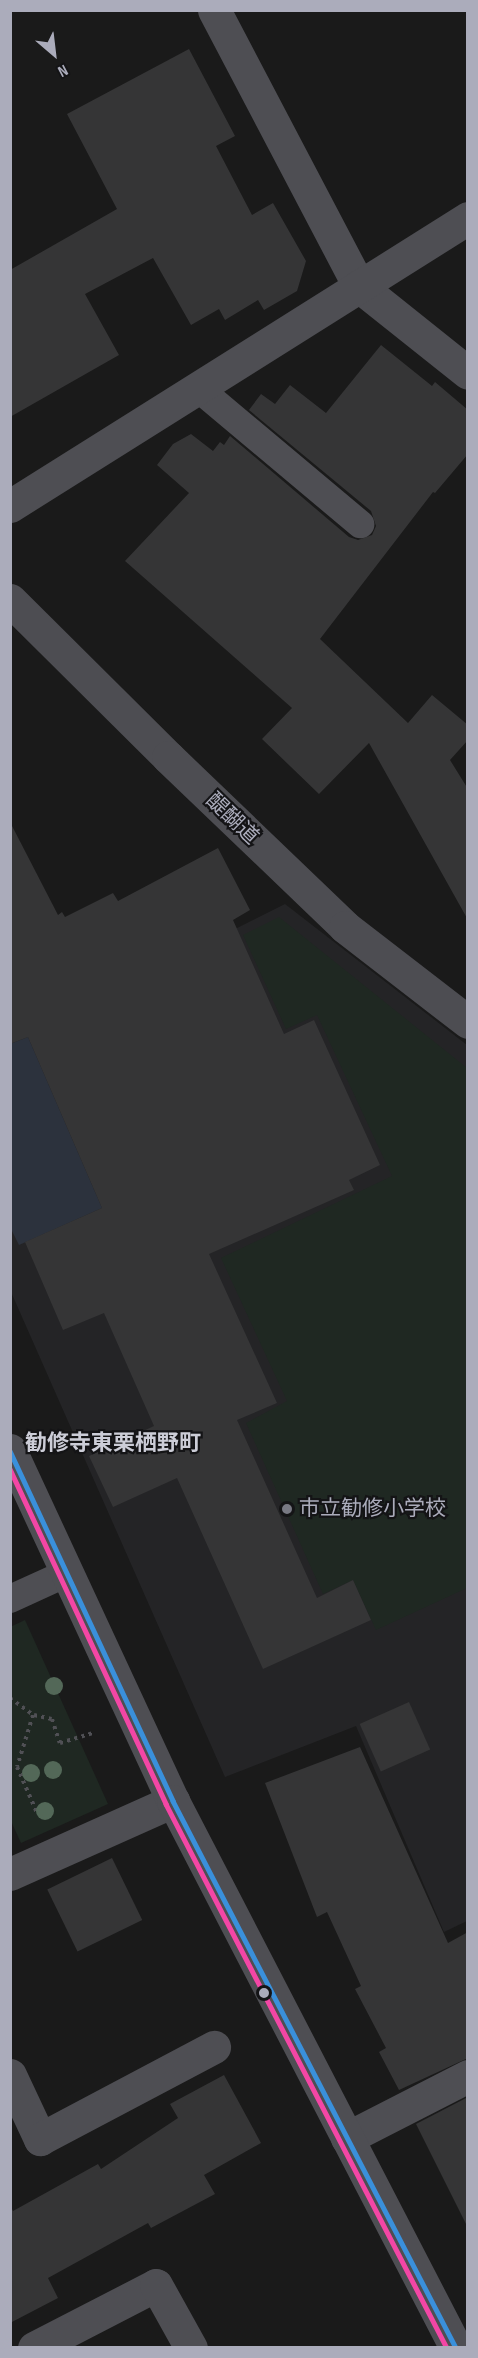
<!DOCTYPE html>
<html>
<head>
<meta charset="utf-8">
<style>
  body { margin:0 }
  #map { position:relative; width:478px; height:2358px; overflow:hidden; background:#1a1a1a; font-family:"Sofia Sans Condensed","Noto Sans JP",sans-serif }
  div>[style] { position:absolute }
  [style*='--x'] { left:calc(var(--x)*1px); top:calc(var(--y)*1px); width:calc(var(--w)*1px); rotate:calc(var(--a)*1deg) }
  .built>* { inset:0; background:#242426 }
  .green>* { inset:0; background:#1f2822 }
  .water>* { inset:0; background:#2c323d }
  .building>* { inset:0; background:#353536; transform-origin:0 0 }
  .path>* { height:4px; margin-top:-2px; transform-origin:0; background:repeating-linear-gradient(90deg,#505055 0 3px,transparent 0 7.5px) }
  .service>* { height:28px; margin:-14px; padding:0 14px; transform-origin:14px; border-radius:14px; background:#4e4e53 }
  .minor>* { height:33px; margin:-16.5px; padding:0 16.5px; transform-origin:16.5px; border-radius:16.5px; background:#4e4e53 }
  .tertiary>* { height:33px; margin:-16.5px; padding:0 16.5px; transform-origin:16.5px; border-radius:16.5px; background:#4e4e53 }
  .secondary>* { height:33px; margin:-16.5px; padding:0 16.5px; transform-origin:16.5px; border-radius:16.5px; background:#4d4d52 }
  .bus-1>* { height:4.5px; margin:-2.25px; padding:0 2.25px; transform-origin:2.25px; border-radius:2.25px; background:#3a90db }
  .bus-2>* { height:4.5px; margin:-2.25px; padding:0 2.25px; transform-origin:2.25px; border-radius:2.25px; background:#f346a5 }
  .trees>* { width:18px; height:18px; margin:-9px; border-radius:50%; background:#536858 }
  .dots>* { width:16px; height:16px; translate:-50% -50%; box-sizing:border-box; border:3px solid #141416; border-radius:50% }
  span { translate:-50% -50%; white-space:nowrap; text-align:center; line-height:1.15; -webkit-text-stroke:4.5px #141416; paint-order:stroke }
  .street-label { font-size:21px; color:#abacbb }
  .poi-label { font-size:21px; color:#abacbb }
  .left { translate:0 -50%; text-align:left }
  .neighbourhood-label { font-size:22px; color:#cccdd7; font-weight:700 }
  .frame { position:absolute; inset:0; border:12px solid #abacbb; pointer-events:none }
  .north { position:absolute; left:24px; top:24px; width:60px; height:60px; -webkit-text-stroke:4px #141416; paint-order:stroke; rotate:152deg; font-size:16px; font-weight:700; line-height:24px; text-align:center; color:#abacbb }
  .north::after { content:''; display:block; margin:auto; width:21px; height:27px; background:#abacbb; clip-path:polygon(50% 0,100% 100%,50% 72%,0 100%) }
</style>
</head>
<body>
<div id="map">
  <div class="built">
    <i style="clip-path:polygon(285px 904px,467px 1045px,467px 1921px,444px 1932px,356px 1726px,225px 1777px,11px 1292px,10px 1006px,128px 983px)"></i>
  </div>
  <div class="green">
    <i style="clip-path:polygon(279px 917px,467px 1068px,467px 1588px,376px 1630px,353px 1580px,323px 1594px,246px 1423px,287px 1401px,221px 1258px,392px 1176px,317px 1015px,286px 1029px,243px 935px)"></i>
    <i style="clip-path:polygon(25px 1620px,108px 1804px,21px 1843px,10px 1819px,10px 1627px)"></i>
  </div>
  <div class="water">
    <i style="clip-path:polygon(28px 1037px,102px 1208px,19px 1245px,10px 1227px,10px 1044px)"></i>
  </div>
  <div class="building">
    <i style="clip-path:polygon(189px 49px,235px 136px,216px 146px,252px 215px,273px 203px,306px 261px,297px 291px,264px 310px,258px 300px,225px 320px,219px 309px,191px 325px,153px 258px,85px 294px,119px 355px,10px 417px,10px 270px,117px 209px,67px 114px)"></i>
    <i style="clip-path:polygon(381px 345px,432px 386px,435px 382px,468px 410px,468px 454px,435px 493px,433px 492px,320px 639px,408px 723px,432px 695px,468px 725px,468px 740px,450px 760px,468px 789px,468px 920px,369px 743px,319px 794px,262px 739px,292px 708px,125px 561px,189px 493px,157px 465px,173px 444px,191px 434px,213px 451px,220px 442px,224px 445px,230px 436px,349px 537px,358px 540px,372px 535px,376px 526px,371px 511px,249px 410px,261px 394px,275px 404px,290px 385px,326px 413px)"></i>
    <i style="clip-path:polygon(10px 822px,58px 915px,62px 912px,65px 917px,113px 893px,118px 901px,218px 848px,250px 910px,233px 920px,284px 1034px,314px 1020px,380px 1165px,349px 1180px,354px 1190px,209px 1254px,277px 1403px,237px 1420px,317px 1598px,353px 1580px,371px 1620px,263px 1669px,177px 1478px,113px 1507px,89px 1456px,154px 1426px,104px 1313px,63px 1330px,25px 1242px,102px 1208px,28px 1037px,10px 1044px)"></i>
    <i style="left:409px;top:1702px;width:52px;height:54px;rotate:66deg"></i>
    <i style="clip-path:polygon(360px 1747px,448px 1943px,468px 1932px,468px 2058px,399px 2090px,379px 2052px,386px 2048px,355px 1989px,361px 1986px,327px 1912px,317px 1917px,265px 1783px)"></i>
    <i style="left:112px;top:1858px;width:69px;height:72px;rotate:64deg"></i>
    <i style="clip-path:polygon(224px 2075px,261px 2143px,204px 2175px,215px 2194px,151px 2228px,148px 2223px,48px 2278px,58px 2298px,10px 2323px,10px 2205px,13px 2211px,98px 2164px,101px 2169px,178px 2118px,170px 2104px)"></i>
    <i style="clip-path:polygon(468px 2097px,468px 2228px,416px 2124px)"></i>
  </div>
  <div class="path">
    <i style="--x:10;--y:1698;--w:29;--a:36"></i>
    <i style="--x:33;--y:1715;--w:54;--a:107.1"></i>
    <i style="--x:17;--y:1767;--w:52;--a:66.4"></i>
    <i style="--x:34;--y:1715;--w:18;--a:13"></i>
    <i style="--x:52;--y:1719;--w:25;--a:72"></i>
    <i style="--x:60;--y:1743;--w:34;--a:-17"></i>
  </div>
  <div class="service">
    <i style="--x:198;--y:388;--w:212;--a:40"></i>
    <i style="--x:10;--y:1599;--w:63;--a:-24.5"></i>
  </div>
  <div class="minor">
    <i style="--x:214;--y:10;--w:312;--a:62.3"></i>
    <i style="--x:359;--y:286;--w:139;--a:38.6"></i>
    <i style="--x:10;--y:1874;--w:179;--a:-24.1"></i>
    <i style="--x:10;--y:2075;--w:71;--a:64.9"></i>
    <i style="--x:40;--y:2139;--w:197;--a:-27.9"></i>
    <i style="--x:347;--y:2138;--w:136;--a:-27.1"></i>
    <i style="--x:34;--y:2348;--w:137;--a:-27.3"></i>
    <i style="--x:156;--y:2285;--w:72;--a:60.9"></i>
  </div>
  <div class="tertiary">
    <i style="--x:10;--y:506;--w:541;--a:-32.16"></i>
    <i style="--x:10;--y:1450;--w:387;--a:65.1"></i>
    <i style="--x:173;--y:1801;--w:616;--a:62.64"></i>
  </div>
  <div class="secondary">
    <i style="--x:10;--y:600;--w:223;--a:44.8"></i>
    <i style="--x:168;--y:757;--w:245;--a:43.8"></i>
    <i style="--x:345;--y:927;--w:155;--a:37.7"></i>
  </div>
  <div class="bus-1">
    <i style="--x:10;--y:1451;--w:386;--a:65"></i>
    <i style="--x:173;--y:1801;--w:616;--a:62.64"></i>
  </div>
  <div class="bus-2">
    <i style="--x:10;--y:1469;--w:370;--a:65"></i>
    <i style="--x:166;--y:1804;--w:612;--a:62.68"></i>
  </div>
  <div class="trees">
    <i style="left:54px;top:1686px"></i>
    <i style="left:53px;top:1770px"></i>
    <i style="left:31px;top:1773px"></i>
    <i style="left:45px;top:1811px"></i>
  </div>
  <div class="dots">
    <i style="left:287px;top:1509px;background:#787983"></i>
    <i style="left:264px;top:1993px;background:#abacbb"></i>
  </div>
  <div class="street-label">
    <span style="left:232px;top:819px;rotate:44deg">醍醐道</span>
  </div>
  <div class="poi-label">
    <span class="left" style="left:299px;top:1509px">市立勧修小学校</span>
  </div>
  <div class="neighbourhood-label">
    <span style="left:113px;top:1444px">勧修寺東栗栖野町</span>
  </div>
  <div class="frame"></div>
  <div class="north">N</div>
</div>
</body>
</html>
